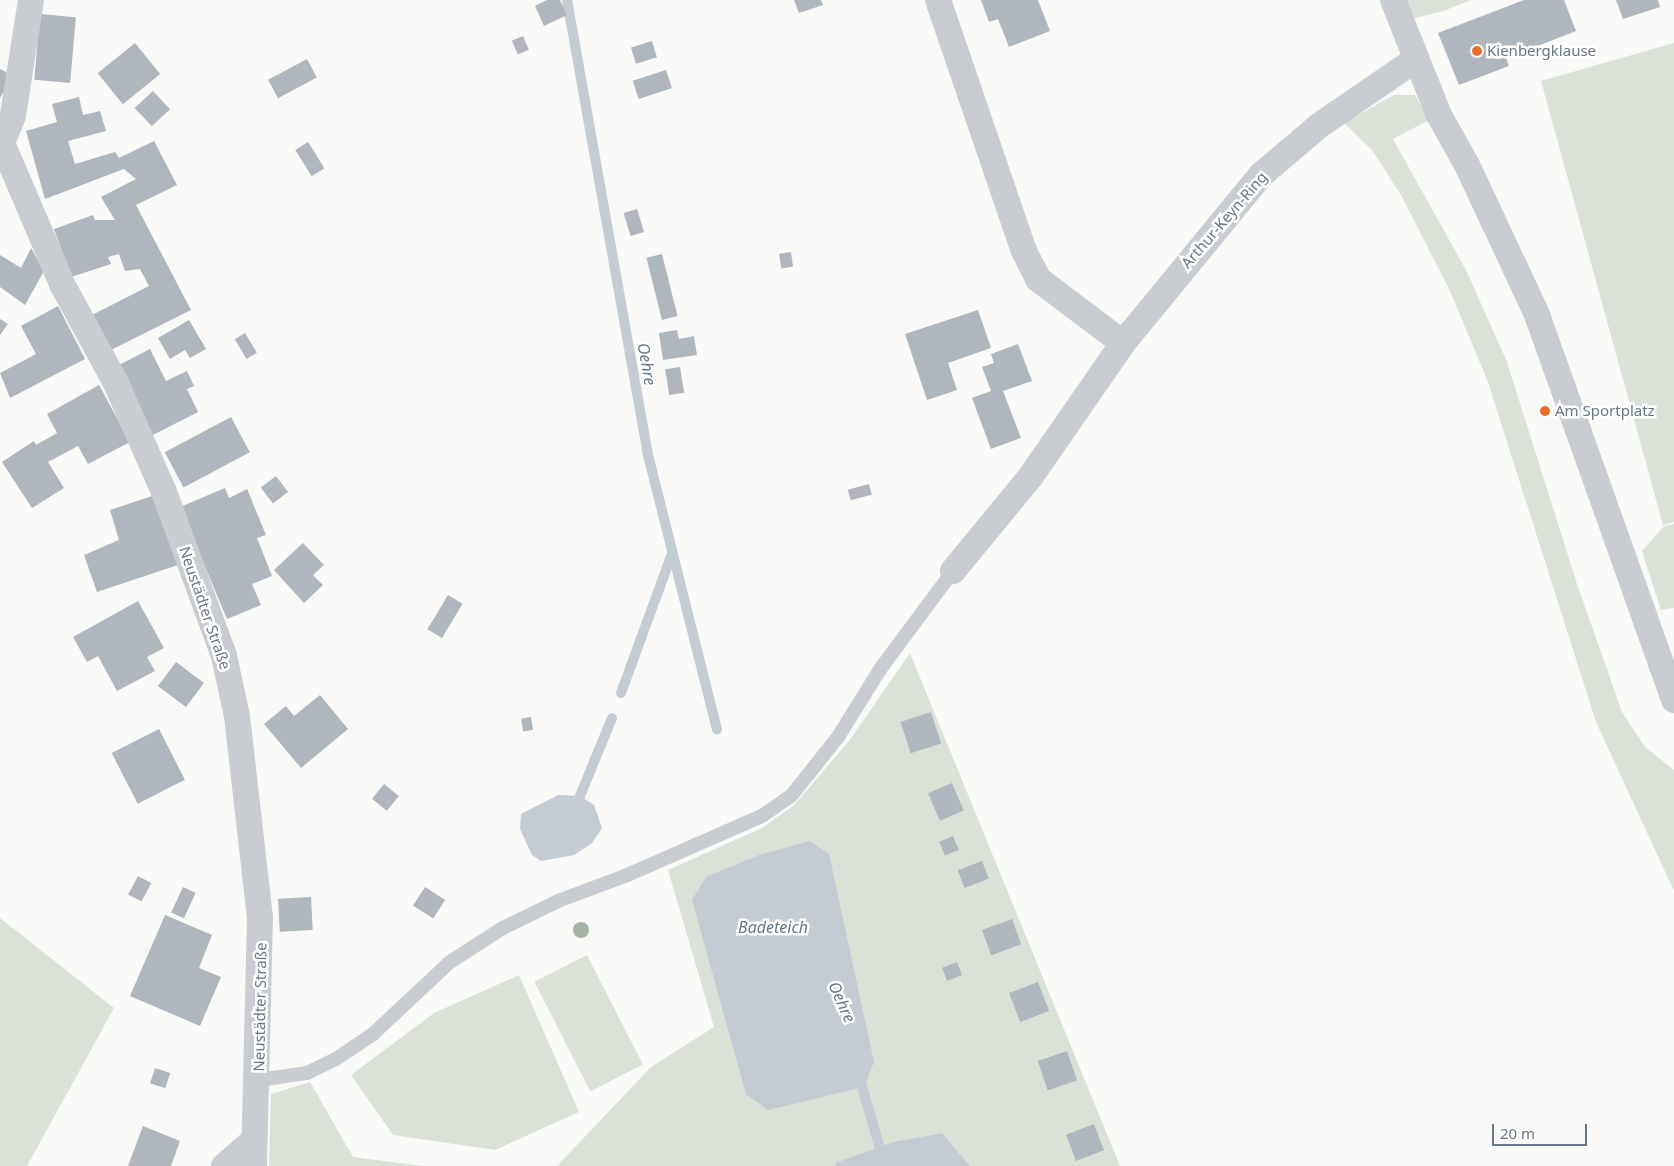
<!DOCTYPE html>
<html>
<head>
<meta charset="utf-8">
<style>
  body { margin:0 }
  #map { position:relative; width:1674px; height:1166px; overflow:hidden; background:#f9f9f7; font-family:"Noto Sans",sans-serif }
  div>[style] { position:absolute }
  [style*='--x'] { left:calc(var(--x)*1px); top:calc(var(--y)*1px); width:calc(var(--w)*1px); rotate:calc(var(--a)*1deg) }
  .green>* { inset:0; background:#dae2d8; transform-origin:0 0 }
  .water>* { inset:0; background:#c4cbd2 }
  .stream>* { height:10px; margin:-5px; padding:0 5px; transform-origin:5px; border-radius:5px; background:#c4cbd2 }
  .building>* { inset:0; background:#b0b6be; transform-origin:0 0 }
  .service>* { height:14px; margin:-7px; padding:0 7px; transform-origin:7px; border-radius:7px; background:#c9ccd0 }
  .minor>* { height:26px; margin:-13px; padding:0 13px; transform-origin:13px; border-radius:13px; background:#c9ccd0 }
  .trees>* { width:16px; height:16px; margin:-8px; border-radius:50%; background:#a7b3a5 }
  .dots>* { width:14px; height:14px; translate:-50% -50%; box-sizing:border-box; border:2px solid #fff; border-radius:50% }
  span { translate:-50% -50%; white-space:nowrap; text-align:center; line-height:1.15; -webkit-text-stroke:5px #fff; paint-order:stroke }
  .poi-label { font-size:15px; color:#677689 }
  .left { translate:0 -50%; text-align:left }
  .street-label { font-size:15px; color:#677689 }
  .water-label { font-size:16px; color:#637784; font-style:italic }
  .scale { position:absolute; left:1492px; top:1124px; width:95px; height:22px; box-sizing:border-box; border:2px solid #677689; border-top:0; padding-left:6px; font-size:15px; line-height:18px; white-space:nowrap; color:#677689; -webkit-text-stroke:4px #fff; paint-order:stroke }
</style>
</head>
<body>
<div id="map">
  <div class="green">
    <i style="clip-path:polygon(1394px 0,1471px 0,1446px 10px,1401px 22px)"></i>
    <i style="clip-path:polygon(1674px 43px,1674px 522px,1663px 525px,1541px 81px)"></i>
    <i style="clip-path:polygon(1394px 95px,1415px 95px,1429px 120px,1393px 139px,1466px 270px,1507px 362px,1577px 584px,1622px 712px,1645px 747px,1674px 770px,1674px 891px,1596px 722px,1488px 382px,1450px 291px,1401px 195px,1372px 150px,1344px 123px)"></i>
    <i style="clip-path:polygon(1674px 524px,1674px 608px,1661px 610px,1642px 551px,1664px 526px)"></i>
    <i style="clip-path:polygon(910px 653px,1120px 1166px,970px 1166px,942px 1133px,893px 1142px,836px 1163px,836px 1166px,557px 1166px,651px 1067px,714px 1027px,668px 870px,762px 828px,794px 805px,849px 741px)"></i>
    <i style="clip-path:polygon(0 918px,114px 1008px,27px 1166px,0 1166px)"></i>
    <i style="left:587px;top:955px;width:123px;height:59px;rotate:63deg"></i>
    <i style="clip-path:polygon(519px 975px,579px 1112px,495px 1150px,393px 1135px,351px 1075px,434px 1013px)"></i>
    <i style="clip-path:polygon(310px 1082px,353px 1157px,423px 1166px,269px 1166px,271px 1094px)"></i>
  </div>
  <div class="water">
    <i style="clip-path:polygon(558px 795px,580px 796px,594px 805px,602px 828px,592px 843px,574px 855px,541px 861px,532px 855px,520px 829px,521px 814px)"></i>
    <i style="clip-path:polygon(810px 841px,829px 854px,874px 1062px,864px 1087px,768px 1110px,746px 1094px,692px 900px,706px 877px,759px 855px)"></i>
    <i style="clip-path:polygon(942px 1133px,970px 1166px,836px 1166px,835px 1163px,893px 1142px)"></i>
  </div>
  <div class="stream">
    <i style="--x:567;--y:0;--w:458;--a:79.9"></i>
    <i style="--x:647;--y:451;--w:287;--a:75.9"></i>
    <i style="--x:621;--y:693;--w:148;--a:-69.9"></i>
    <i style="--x:580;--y:796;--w:84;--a:-67.7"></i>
    <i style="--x:859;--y:1076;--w:94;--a:73.9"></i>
  </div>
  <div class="building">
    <i style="clip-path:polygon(547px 0,560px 0,567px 15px,544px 26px,535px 6px)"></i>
    <i style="clip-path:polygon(794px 0,821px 0,823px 5px,799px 13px)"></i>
    <i style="clip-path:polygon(981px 0,1038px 0,1050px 31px,1009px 47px,998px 19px,989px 22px)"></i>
    <i style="clip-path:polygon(1524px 0,1564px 0,1576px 31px,1509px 57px,1506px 58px,1509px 66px,1459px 85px,1438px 33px)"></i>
    <i style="clip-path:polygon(1616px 0,1658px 0,1660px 7px,1623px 19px)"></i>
    <i style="left:40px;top:14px;width:36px;height:66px;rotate:5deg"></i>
    <i style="left:523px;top:36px;width:15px;height:12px;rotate:67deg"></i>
    <i style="left:652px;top:41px;width:17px;height:22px;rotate:73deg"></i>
    <i style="left:135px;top:43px;width:40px;height:48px;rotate:51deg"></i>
    <i style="left:307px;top:59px;width:21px;height:44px;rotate:62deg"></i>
    <i style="clip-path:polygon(0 69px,13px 76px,0 98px)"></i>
    <i style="left:666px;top:70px;width:19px;height:35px;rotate:72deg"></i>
    <i style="left:153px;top:91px;width:25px;height:25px;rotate:47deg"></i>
    <i style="clip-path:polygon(79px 97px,83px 115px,100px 111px,106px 131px,68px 141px,75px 164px,115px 152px,119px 158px,154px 141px,177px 185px,136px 205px,191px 310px,109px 351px,92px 315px,149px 286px,140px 269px,125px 271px,119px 254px,108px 257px,111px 264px,71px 277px,54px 229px,93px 215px,95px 220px,115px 220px,101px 197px,136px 179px,124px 169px,45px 199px,26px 131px,57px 122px,52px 104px)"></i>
    <i style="left:308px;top:142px;width:31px;height:15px;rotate:58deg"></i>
    <i style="left:637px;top:209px;width:24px;height:14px;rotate:73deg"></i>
    <i style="clip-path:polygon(31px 248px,44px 271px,25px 305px,0 287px,0 255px,21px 268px)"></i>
    <i style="left:791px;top:252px;width:15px;height:12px;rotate:82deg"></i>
    <i style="left:662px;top:254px;width:64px;height:16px;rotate:76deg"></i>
    <i style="clip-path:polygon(58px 306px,85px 359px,10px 398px,0 373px,36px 354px,21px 326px)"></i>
    <i style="clip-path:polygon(978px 310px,991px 348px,948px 363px,957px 390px,927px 400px,905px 334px)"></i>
    <i style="clip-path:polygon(0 319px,8px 324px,0 335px)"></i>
    <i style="clip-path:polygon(189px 320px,206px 349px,190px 358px,185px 350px,170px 359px,158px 338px)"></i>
    <i style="clip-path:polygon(677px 330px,679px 339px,694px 336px,697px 355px,663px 360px,659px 333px)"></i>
    <i style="left:245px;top:333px;width:23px;height:12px;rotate:59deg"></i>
    <i style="clip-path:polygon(1018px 344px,1032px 381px,1003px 391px,1021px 438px,991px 449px,972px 398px,991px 391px,982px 367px,994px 363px,991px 354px)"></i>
    <i style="clip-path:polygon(150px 349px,166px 381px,187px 371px,194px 386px,187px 389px,198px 412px,151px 436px,117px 366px)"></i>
    <i style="left:680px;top:367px;width:26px;height:15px;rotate:81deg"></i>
    <i style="clip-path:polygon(99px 385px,130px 442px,88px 464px,78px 446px,48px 462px,64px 488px,32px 508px,2px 462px,34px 441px,36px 445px,57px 433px,47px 414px)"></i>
    <i style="left:231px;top:417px;width:40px;height:75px;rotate:62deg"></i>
    <i style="left:276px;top:476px;width:20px;height:19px;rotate:53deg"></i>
    <i style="left:869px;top:484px;width:11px;height:22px;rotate:75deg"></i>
    <i style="clip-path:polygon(225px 488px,229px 498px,247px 489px,266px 535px,257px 538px,272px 576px,252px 584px,261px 605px,227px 619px,180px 507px)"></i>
    <i style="clip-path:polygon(155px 495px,178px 565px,97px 592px,84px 555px,119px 540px,110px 510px)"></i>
    <i style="clip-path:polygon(303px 543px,324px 565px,313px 575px,323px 585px,304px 603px,274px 570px)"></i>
    <i style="left:448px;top:595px;width:17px;height:40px;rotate:31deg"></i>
    <i style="clip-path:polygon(138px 601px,164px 648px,147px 657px,155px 671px,117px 691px,98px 656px,87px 662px,73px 637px)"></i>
    <i style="left:176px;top:662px;width:35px;height:30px;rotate:37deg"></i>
    <i style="clip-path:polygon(320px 695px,348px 729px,301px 768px,264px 724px,286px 706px,294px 716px)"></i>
    <i style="left:931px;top:712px;width:33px;height:32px;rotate:72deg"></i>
    <i style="left:531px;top:717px;width:13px;height:10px;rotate:81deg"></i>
    <i style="left:159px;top:729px;width:57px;height:53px;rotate:63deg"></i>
    <i style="left:952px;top:783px;width:30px;height:26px;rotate:67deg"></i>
    <i style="left:384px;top:784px;width:19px;height:19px;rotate:39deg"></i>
    <i style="left:953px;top:836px;width:15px;height:15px;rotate:67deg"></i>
    <i style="left:982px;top:861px;width:19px;height:26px;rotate:69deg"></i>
    <i style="left:138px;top:876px;width:15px;height:21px;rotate:28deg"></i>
    <i style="left:183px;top:887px;width:14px;height:28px;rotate:25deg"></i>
    <i style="left:425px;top:887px;width:24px;height:22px;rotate:33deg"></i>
    <i style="left:311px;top:897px;width:33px;height:33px;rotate:87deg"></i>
    <i style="clip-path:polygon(165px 915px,212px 935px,199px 968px,221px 977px,200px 1026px,130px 996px)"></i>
    <i style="left:1012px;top:919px;width:27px;height:32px;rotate:70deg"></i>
    <i style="left:957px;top:962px;width:14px;height:16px;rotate:69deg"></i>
    <i style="left:1038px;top:982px;width:31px;height:31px;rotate:69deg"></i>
    <i style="left:1067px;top:1051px;width:31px;height:31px;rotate:71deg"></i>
    <i style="left:155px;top:1068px;width:16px;height:16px;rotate:18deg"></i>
    <i style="left:1094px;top:1124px;width:28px;height:30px;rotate:69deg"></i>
    <i style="clip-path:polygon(143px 1126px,180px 1141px,171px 1166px,128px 1166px)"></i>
  </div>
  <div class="service">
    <i style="--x:259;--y:1080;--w:49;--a:-8.3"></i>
    <i style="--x:307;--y:1073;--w:32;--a:-26"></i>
    <i style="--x:336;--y:1059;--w:45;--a:-34"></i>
    <i style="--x:373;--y:1034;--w:105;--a:-43.1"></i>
    <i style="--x:450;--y:962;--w:63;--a:-32.7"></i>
    <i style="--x:503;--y:928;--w:61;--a:-26.1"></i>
    <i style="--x:558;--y:901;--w:72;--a:-20.5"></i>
    <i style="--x:625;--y:876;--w:150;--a:-23.7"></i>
    <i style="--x:762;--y:816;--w:35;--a:-35"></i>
    <i style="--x:791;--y:796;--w:75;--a:-51.5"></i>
    <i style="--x:838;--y:737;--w:81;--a:-58.1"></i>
    <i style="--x:881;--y:668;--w:121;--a:-53.4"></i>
  </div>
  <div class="minor">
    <i style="--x:938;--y:0;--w:265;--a:71.1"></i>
    <i style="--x:1024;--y:251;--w:31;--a:63"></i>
    <i style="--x:1038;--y:279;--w:106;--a:37"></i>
    <i style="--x:1123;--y:343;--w:217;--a:-50.6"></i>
    <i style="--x:1261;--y:175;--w:77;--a:-40.3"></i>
    <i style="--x:1320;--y:125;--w:115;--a:-34.4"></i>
    <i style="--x:1393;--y:0;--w:124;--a:68.2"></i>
    <i style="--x:1439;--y:115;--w:57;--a:60.8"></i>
    <i style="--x:1467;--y:165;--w:162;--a:64.9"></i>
    <i style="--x:1536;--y:312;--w:412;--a:70.4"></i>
    <i style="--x:2;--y:143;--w:153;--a:66.9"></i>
    <i style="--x:62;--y:284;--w:113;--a:61.4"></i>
    <i style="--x:116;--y:383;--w:119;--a:66.2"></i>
    <i style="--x:164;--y:492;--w:175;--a:69.9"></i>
    <i style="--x:224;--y:656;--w:61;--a:77.8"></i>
    <i style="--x:237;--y:716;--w:202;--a:83.5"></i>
    <i style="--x:260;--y:917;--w:249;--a:91.4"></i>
    <i style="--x:0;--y:148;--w:35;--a:-68"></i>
    <i style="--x:13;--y:115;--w:116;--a:-81.1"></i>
    <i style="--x:953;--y:571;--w:123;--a:-50.6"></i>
    <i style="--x:1031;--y:476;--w:162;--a:-55.3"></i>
    <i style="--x:224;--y:1166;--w:40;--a:-41"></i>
  </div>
  <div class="trees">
    <i style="left:581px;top:930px"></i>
  </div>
  <div class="dots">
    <i style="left:1477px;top:51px;background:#ea6d26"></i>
    <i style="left:1545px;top:411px;background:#ea6d26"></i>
  </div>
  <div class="poi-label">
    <span class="left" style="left:1487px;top:51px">Kienbergklause</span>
    <span class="left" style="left:1555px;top:411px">Am Sportplatz</span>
  </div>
  <div class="street-label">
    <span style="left:1224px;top:220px;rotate:-49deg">Arthur-Keyn-Ring</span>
    <span style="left:205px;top:608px;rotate:71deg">Neustädter Straße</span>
    <span style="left:260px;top:1007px;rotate:-89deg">Neustädter Straße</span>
  </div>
  <div class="water-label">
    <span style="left:647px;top:364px;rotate:80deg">Oehre</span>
    <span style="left:773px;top:927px">Badeteich</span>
    <span style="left:842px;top:1002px;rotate:66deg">Oehre</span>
  </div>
  <div class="scale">20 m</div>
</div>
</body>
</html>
